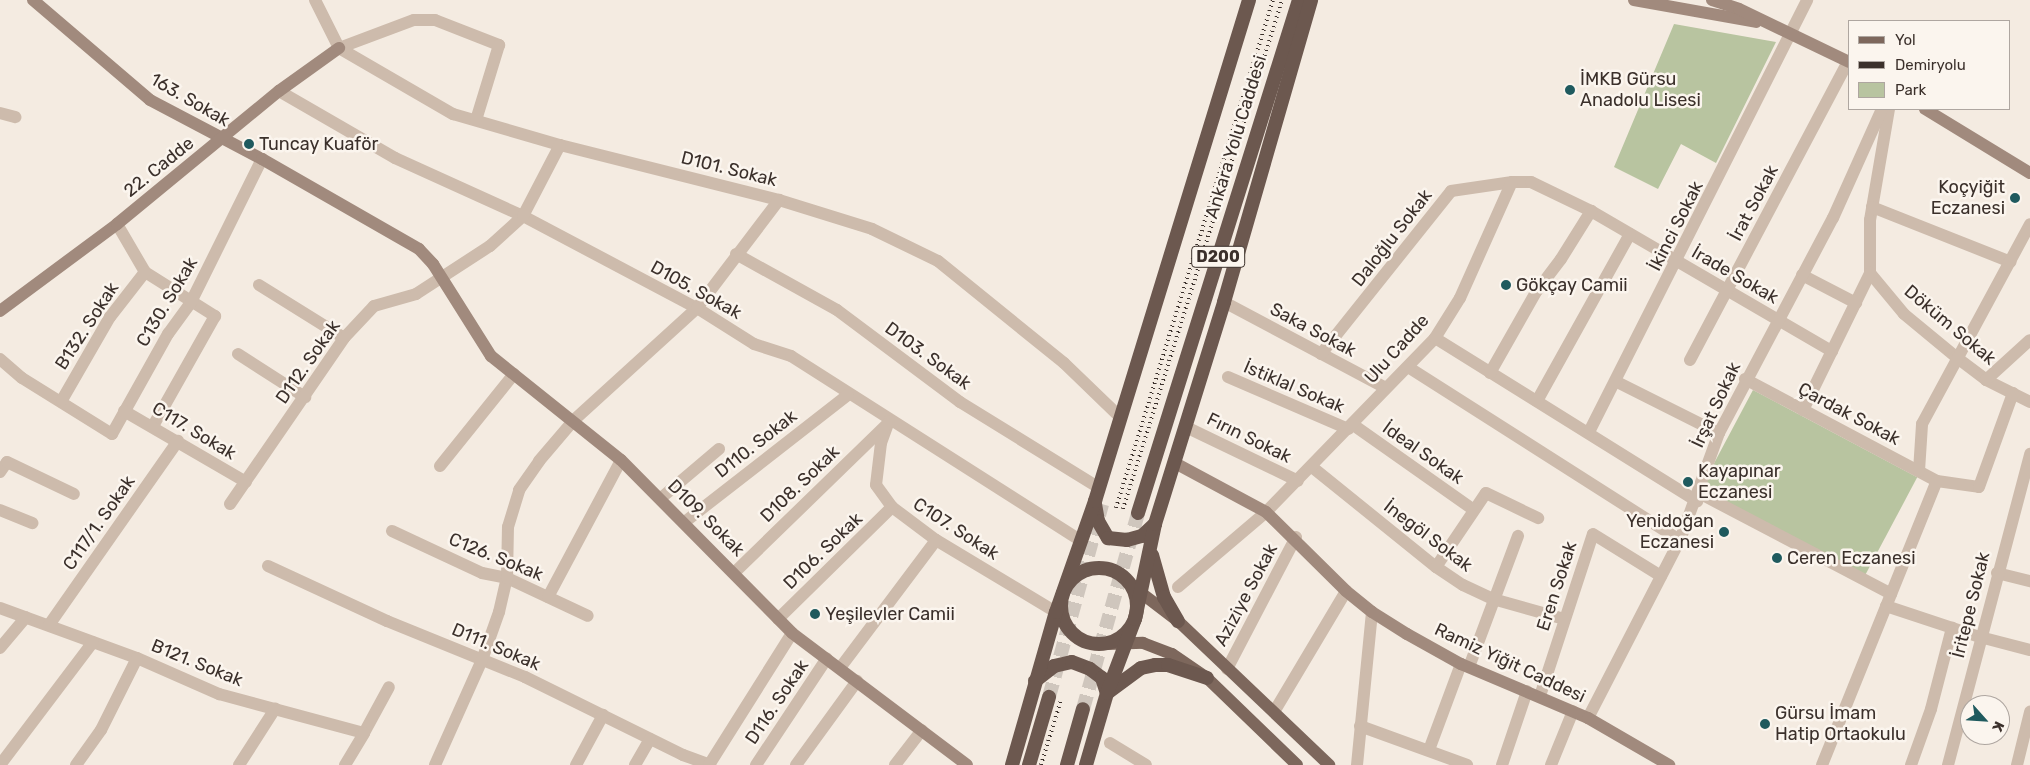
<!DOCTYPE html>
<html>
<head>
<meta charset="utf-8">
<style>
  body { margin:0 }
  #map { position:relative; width:2030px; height:765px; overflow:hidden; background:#f4ebe1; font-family:Rubik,sans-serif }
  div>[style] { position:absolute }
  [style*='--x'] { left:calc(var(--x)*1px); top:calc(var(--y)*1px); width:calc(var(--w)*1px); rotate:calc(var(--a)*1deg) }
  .green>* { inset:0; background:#b8c4a0; transform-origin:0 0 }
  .trunk-tunnel>* { height:14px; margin-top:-7px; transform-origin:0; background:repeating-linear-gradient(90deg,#cfc6bd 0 14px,transparent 0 21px) }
  .minor>* { height:12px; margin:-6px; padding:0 6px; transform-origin:6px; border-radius:6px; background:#cdbbac }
  .secondary>* { height:12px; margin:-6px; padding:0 6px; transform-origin:6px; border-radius:6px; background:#a18a7d }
  .primary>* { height:12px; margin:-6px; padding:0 6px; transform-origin:6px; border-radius:6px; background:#7d675c }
  .trunk>* { height:14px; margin:-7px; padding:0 7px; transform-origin:7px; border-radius:7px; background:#6c584f }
  .trunk>.ring { margin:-7px; padding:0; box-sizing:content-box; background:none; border:14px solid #6c584f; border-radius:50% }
  .rail>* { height:4px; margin-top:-2px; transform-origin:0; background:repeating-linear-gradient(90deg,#3b302b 0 1px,transparent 0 5px) }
  .dots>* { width:14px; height:14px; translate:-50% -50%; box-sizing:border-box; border:2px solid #fbf5ee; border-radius:50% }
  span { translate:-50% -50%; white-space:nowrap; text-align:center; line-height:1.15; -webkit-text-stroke:5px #fbf5ee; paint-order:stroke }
  .shield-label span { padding:1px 4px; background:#fbf5ee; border:1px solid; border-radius:4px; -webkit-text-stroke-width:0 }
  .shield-label { font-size:16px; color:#3b302b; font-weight:700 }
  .poi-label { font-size:18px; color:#3b302b }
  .left { translate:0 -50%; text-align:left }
  .right { translate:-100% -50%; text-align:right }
  .street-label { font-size:18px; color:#3b302b }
  .legend { position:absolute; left:1848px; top:20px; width:162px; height:90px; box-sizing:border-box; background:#fbf5ee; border:1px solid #aea6a0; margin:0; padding:6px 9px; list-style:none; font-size:15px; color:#3b302b }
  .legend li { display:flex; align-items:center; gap:10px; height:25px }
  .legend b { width:25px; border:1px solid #aea6a0 }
  .north { position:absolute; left:1960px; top:695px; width:50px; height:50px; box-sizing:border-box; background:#fbf5ee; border:1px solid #aea6a0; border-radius:50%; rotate:116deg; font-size:14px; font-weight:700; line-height:20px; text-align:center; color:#3b302b }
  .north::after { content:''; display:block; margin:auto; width:18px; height:22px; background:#1f5a5e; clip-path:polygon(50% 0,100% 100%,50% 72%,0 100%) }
</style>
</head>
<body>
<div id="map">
  <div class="green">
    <i style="clip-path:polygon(1674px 24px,1776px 42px,1716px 163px,1681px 144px,1658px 189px,1614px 167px)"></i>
    <i style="left:1753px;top:390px;width:186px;height:111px;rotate:28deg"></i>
  </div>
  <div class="trunk-tunnel">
    <i style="--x:1049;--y:697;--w:200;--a:-74.6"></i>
    <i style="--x:1083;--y:709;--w:204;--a:-74.3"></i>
  </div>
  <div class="minor">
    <i style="--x:315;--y:0;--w:54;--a:63.4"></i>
    <i style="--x:339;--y:48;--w:132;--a:30.1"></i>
    <i style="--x:453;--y:114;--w:111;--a:16.2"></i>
    <i style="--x:560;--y:145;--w:226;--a:14.1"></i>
    <i style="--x:779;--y:200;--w:97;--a:17.3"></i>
    <i style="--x:872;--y:229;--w:73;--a:25.9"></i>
    <i style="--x:938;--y:261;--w:162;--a:39"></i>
    <i style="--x:1064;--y:363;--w:78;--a:44"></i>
    <i style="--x:339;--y:48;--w:80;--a:-20.5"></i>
    <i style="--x:414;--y:20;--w:21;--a:0"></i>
    <i style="--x:435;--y:20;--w:69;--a:21.3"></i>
    <i style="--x:499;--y:45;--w:78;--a:107"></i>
    <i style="--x:279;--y:91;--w:134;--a:30"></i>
    <i style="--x:395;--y:158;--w:141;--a:24.4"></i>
    <i style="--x:523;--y:216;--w:197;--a:27.9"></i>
    <i style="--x:697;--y:308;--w:67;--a:32.3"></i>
    <i style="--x:754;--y:344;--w:39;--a:18"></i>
    <i style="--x:791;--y:356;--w:344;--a:32.5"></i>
    <i style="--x:1889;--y:109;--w:113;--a:99.7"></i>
    <i style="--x:1870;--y:220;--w:53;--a:90"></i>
    <i style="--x:1870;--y:273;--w:53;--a:50.3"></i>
    <i style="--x:1904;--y:314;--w:67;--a:39.6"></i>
    <i style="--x:1956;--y:357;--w:38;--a:37"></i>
    <i style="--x:1986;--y:380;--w:49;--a:26.6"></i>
    <i style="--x:0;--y:113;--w:16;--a:15"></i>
    <i style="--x:1872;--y:207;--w:149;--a:21.6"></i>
    <i style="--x:117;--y:224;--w:56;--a:59.7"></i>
    <i style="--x:145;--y:272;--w:83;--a:32.2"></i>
    <i style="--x:215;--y:316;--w:126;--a:119.4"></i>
    <i style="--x:736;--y:254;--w:115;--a:29"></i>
    <i style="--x:837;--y:310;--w:154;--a:36.8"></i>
    <i style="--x:960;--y:402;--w:163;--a:31.7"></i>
    <i style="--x:1802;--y:275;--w:61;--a:27.4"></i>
    <i style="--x:259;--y:285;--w:100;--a:31.9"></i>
    <i style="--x:1224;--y:302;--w:183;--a:28"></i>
    <i style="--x:1435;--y:338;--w:309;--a:31.9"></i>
    <i style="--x:238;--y:354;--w:80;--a:32.7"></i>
    <i style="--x:1321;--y:354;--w:208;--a:-51.4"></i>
    <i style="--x:1451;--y:191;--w:62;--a:-8.4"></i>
    <i style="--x:1512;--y:182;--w:19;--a:0"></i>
    <i style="--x:1531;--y:182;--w:67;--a:25.8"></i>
    <i style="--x:1591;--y:211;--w:279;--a:30.2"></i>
    <i style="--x:0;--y:359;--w:29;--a:41"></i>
    <i style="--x:22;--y:378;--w:106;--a:31.9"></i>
    <i style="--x:112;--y:434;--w:115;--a:-60.8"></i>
    <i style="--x:168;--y:334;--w:39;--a:-54"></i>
    <i style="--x:191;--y:302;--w:160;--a:-63.6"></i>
    <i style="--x:1690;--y:360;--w:337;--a:-62.1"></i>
    <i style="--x:1408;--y:367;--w:322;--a:32.5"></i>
    <i style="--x:1490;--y:373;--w:93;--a:-60.4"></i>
    <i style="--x:1536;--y:292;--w:41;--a:-52.9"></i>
    <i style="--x:1561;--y:259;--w:57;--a:-58"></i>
    <i style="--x:1228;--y:377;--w:131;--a:23.4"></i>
    <i style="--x:1745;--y:379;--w:217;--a:28"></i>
    <i style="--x:1937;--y:481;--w:42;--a:8.1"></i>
    <i style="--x:1979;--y:487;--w:100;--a:-70.1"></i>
    <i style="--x:1986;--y:380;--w:59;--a:-42.3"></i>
    <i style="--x:1617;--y:382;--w:114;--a:26.6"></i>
    <i style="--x:62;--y:400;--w:96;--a:-60"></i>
    <i style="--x:110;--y:317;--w:57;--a:-52.1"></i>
    <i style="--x:1537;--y:401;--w:191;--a:-60.9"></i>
    <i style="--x:1803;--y:410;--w:153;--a:-63.9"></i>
    <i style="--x:124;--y:411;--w:141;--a:30.2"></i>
    <i style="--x:889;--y:421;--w:23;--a:110"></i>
    <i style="--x:881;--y:443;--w:42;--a:96.8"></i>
    <i style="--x:876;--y:485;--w:27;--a:54"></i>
    <i style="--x:892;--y:507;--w:55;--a:36.9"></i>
    <i style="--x:936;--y:540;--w:140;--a:31"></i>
    <i style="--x:1352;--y:424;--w:149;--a:35.2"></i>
    <i style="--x:1186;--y:427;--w:124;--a:25.7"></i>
    <i style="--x:1589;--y:432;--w:484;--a:-63.2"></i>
    <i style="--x:440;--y:466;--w:118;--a:-51.2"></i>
    <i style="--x:1312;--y:467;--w:159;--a:38.9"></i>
    <i style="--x:1436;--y:567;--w:32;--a:34"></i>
    <i style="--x:1463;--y:585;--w:33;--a:25"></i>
    <i style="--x:1493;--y:599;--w:74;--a:15.7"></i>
    <i style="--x:1919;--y:471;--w:47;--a:-86.3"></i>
    <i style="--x:1922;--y:424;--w:227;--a:-61.6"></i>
    <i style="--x:0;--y:472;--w:12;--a:-55"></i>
    <i style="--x:7;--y:462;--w:74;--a:25.5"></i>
    <i style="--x:1699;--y:493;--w:217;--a:27.7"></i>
    <i style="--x:661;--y:498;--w:76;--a:-40.2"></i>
    <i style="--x:230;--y:504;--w:201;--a:-55.5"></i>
    <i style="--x:344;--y:338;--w:44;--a:-46.8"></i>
    <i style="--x:374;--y:306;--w:44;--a:-15.9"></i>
    <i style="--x:416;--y:294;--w:88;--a:-33"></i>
    <i style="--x:490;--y:246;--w:45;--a:-42.3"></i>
    <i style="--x:523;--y:216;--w:80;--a:-62.5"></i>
    <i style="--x:0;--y:510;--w:35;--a:22"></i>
    <i style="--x:686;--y:521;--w:205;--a:-37.9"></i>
    <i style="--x:392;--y:531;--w:99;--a:25"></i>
    <i style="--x:482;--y:573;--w:25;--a:11"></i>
    <i style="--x:507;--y:578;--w:89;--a:25.1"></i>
    <i style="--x:268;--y:566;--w:131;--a:24.8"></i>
    <i style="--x:387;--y:621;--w:149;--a:22.1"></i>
    <i style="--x:525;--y:677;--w:176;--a:26.3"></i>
    <i style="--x:683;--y:755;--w:29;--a:20"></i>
    <i style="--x:1436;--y:567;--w:89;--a:-56"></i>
    <i style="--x:1486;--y:493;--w:58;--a:25.7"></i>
    <i style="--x:735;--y:572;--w:212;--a:-44.2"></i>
    <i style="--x:1997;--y:573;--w:34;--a:14"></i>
    <i style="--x:1178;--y:587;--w:116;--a:-40.4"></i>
    <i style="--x:1266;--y:512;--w:243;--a:-45.8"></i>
    <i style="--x:1435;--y:338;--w:47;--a:-58"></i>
    <i style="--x:1460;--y:298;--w:127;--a:-65.9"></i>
    <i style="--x:548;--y:597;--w:155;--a:-61.9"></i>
    <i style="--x:1886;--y:606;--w:99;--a:18.3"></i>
    <i style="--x:1980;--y:637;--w:52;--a:14.6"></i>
    <i style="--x:0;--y:608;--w:146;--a:20.1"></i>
    <i style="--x:137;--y:658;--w:90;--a:23.7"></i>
    <i style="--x:219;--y:694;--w:150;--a:15.1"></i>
    <i style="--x:364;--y:733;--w:52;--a:-61.5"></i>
    <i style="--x:778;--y:619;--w:160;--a:-44.5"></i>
    <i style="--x:49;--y:625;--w:225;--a:-55"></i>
    <i style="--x:0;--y:648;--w:40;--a:-50"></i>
    <i style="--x:1469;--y:667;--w:140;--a:-69.5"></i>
    <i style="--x:840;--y:668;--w:160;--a:-53.1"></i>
    <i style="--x:1227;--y:669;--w:149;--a:-62.4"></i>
    <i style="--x:1540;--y:696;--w:170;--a:-71.9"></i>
    <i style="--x:1593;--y:534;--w:80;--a:31.7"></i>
    <i style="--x:1274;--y:712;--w:141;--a:-59.2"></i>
    <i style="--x:1588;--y:718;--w:200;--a:-62.7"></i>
    <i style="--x:1680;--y:540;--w:114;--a:-70"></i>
    <i style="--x:1719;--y:433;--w:243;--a:-62.1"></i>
    <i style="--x:1833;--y:218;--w:120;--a:-65.8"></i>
    <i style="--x:1360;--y:726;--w:114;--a:20"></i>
    <i style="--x:1110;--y:743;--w:42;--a:31.4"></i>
    <i style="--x:1429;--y:750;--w:92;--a:-69.6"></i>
    <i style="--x:0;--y:765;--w:154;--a:-52.9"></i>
    <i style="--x:76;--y:765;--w:43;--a:-54.5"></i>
    <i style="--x:101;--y:730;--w:80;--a:-63.4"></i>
    <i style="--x:239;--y:765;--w:67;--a:-57.3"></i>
    <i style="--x:345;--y:765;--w:37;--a:-59"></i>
    <i style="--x:435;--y:765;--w:115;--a:-65.9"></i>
    <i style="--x:482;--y:660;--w:51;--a:-70.5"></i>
    <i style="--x:499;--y:612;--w:35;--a:-77"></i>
    <i style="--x:507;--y:578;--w:51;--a:-88.9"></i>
    <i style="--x:508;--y:527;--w:39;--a:-73"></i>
    <i style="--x:519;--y:490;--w:35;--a:-55"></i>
    <i style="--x:539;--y:461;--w:54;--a:-49.5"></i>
    <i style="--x:574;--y:420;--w:166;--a:-42.3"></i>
    <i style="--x:697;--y:308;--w:136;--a:-52.8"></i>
    <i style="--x:576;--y:765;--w:57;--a:-61.6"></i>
    <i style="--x:635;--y:765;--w:30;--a:-60"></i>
    <i style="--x:709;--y:765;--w:156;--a:-57.8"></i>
    <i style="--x:756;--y:765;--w:128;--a:-56.4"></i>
    <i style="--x:796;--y:765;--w:104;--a:-54"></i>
    <i style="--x:895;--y:765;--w:44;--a:-52.4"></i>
    <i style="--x:1357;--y:765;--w:154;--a:-84.4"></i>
    <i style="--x:1502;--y:765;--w:78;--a:-71.3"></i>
    <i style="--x:1551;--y:765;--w:58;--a:-67.8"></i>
    <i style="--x:1822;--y:765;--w:306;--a:-68"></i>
    <i style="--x:1911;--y:765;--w:59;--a:-70.3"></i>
    <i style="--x:1931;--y:709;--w:84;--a:-75.5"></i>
    <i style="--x:1948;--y:765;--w:322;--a:-75.2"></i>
    <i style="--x:2017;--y:765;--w:55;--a:-76.2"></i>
  </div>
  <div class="secondary">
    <i style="--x:33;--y:0;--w:154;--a:40.5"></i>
    <i style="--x:150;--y:100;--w:127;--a:27.8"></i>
    <i style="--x:262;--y:159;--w:181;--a:29.8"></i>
    <i style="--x:419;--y:249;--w:21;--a:47"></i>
    <i style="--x:433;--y:264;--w:109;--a:57.8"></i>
    <i style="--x:491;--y:356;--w:166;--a:38.7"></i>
    <i style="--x:621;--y:460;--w:243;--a:45.3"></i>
    <i style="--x:792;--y:633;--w:219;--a:37"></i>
    <i style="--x:1634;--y:0;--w:124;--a:10.2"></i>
    <i style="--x:1712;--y:0;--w:28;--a:18"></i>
    <i style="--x:1739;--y:9;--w:122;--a:25.7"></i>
    <i style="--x:1925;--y:109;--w:123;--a:31.4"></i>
    <i style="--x:0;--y:311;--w:146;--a:-36.6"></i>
    <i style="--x:117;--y:224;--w:210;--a:-39.4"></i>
    <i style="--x:279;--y:91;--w:74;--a:-35.6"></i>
    <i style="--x:1175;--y:463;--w:103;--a:28.3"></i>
    <i style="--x:1266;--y:512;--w:112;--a:44.6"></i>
    <i style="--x:1346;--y:591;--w:33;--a:39"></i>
    <i style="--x:1372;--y:612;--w:41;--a:32.2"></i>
    <i style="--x:1407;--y:634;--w:62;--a:29.1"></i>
    <i style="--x:1461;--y:664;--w:138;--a:23"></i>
    <i style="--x:1588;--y:718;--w:94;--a:30.1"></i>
  </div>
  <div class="primary">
    <i style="--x:1132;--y:586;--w:58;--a:37.3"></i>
    <i style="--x:1178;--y:621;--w:209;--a:43.6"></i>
    <i style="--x:1107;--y:644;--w:36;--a:-2"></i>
    <i style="--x:1143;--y:643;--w:31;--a:21"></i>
    <i style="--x:1172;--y:654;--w:42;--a:34.4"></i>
    <i style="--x:1207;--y:678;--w:125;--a:44"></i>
  </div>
  <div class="trunk">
    <i style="--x:1095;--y:504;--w:17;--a:80"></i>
    <i style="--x:1098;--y:521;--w:20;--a:60"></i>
    <i style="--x:1108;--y:538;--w:19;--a:6"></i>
    <i style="--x:1127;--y:540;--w:16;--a:-15"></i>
    <i style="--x:1142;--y:536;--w:18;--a:-43"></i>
    <i style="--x:1138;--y:513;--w:538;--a:-72.58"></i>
    <i style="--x:1152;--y:555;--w:44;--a:74.1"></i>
    <i style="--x:1164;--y:597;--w:28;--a:60"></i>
    <i class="ring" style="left:1061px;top:568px;width:62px;height:62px"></i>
    <i style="--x:1035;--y:681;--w:24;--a:-38"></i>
    <i style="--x:1054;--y:666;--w:18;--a:-13"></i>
    <i style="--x:1072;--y:662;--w:19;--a:21"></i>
    <i style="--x:1090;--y:669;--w:15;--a:37"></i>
    <i style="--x:1102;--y:678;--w:16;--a:72"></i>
    <i style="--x:1107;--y:693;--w:42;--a:-36.3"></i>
    <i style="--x:1141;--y:668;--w:14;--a:-12"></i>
    <i style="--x:1155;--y:665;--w:13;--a:0"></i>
    <i style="--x:1168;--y:665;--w:41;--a:18.4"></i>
    <i style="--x:1012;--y:765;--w:159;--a:-74"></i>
    <i style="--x:1056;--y:612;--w:118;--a:-70.6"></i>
    <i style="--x:1095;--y:501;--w:524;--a:-72.91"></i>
    <i style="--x:1029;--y:765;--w:71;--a:-73.6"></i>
    <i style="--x:1067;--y:765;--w:58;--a:-74.1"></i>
    <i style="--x:1086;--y:765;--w:75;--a:-73.7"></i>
    <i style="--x:1107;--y:693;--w:79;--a:-69.3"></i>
    <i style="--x:1135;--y:619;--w:97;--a:-78.1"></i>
    <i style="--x:1155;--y:524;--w:232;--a:-72.7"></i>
    <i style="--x:1224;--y:302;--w:314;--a:-73.9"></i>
  </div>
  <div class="rail">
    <i style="--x:1116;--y:508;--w:532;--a:-72.83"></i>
    <i style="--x:1123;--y:509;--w:533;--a:-72.65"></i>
    <i style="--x:1041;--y:765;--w:68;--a:-72.9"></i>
  </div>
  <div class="dots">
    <i style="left:1570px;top:90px;background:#1f5a5e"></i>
    <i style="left:249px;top:144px;background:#1f5a5e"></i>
    <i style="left:2015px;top:198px;background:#1f5a5e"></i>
    <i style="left:1506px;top:285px;background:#1f5a5e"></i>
    <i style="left:1688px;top:482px;background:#1f5a5e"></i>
    <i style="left:1724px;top:532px;background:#1f5a5e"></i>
    <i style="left:1777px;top:558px;background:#1f5a5e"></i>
    <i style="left:815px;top:614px;background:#1f5a5e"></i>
    <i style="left:1765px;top:724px;background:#1f5a5e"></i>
  </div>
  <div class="shield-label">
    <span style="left:1218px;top:257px">D200</span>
  </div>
  <div class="poi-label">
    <span class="left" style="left:1580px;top:90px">İMKB Gürsu<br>Anadolu Lisesi</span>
    <span class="left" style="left:259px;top:144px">Tuncay Kuaför</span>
    <span class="right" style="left:2005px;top:198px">Koçyiğit<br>Eczanesi</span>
    <span class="left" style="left:1516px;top:285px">Gökçay Camii</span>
    <span class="left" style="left:1698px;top:482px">Kayapınar<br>Eczanesi</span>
    <span class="right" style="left:1714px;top:532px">Yenidoğan<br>Eczanesi</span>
    <span class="left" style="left:1787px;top:558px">Ceren Eczanesi</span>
    <span class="left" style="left:825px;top:614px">Yeşilevler Camii</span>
    <span class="left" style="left:1775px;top:724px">Gürsu İmam<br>Hatip Ortaokulu</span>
  </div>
  <div class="street-label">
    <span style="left:190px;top:100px;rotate:30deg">163. Sokak</span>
    <span style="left:1236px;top:137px;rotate:-73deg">Ankara Yolu Caddesi</span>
    <span style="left:159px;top:167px;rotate:-39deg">22. Cadde</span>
    <span style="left:729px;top:169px;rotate:14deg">D101. Sokak</span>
    <span style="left:1754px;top:203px;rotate:-62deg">İrat Sokak</span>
    <span style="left:1676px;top:226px;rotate:-63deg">İkinci Sokak</span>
    <span style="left:1392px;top:238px;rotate:-52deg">Daloğlu Sokak</span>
    <span style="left:1735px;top:275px;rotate:30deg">İrade Sokak</span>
    <span style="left:696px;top:290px;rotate:29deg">D105. Sokak</span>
    <span style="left:167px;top:302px;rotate:-59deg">C130. Sokak</span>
    <span style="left:1950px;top:325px;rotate:40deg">Döküm Sokak</span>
    <span style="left:87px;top:326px;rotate:-57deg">B132. Sokak</span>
    <span style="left:1313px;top:330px;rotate:28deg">Saka Sokak</span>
    <span style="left:1397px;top:349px;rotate:-48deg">Ulu Cadde</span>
    <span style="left:928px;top:356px;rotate:36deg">D103. Sokak</span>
    <span style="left:308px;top:362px;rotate:-55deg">D112. Sokak</span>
    <span style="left:1294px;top:387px;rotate:23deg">İstiklal Sokak</span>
    <span style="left:1716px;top:405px;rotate:-65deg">İrşat Sokak</span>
    <span style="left:1849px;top:414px;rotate:28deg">Çardak Sokak</span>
    <span style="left:194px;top:431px;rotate:31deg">C117. Sokak</span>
    <span style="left:1249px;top:438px;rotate:26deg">Fırın Sokak</span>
    <span style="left:756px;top:444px;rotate:-38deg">D110. Sokak</span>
    <span style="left:1423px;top:453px;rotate:35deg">İdeal Sokak</span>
    <span style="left:800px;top:484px;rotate:-44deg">D108. Sokak</span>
    <span style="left:706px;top:518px;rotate:45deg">D109. Sokak</span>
    <span style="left:99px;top:523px;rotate:-55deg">C117/1. Sokak</span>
    <span style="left:956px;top:529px;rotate:33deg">C107. Sokak</span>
    <span style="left:1428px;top:536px;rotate:37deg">İnegöl Sokak</span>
    <span style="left:823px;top:551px;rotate:-44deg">D106. Sokak</span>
    <span style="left:496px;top:557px;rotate:22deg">C126. Sokak</span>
    <span style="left:1557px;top:586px;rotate:-72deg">Eren Sokak</span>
    <span style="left:1246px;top:595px;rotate:-62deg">Aziziye Sokak</span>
    <span style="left:1971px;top:605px;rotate:-76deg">İritepe Sokak</span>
    <span style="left:496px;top:647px;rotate:23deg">D111. Sokak</span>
    <span style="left:197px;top:663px;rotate:22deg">B121. Sokak</span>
    <span style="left:1510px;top:663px;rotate:25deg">Ramiz Yiğit Caddesi</span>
    <span style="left:777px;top:702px;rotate:-56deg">D116. Sokak</span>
  </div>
  <ul class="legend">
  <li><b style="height:6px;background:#7d675c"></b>Yol</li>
  <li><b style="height:6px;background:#3b302b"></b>Demiryolu</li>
  <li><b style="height:14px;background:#b8c4a0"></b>Park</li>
  </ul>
  <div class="north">K</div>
</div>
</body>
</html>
